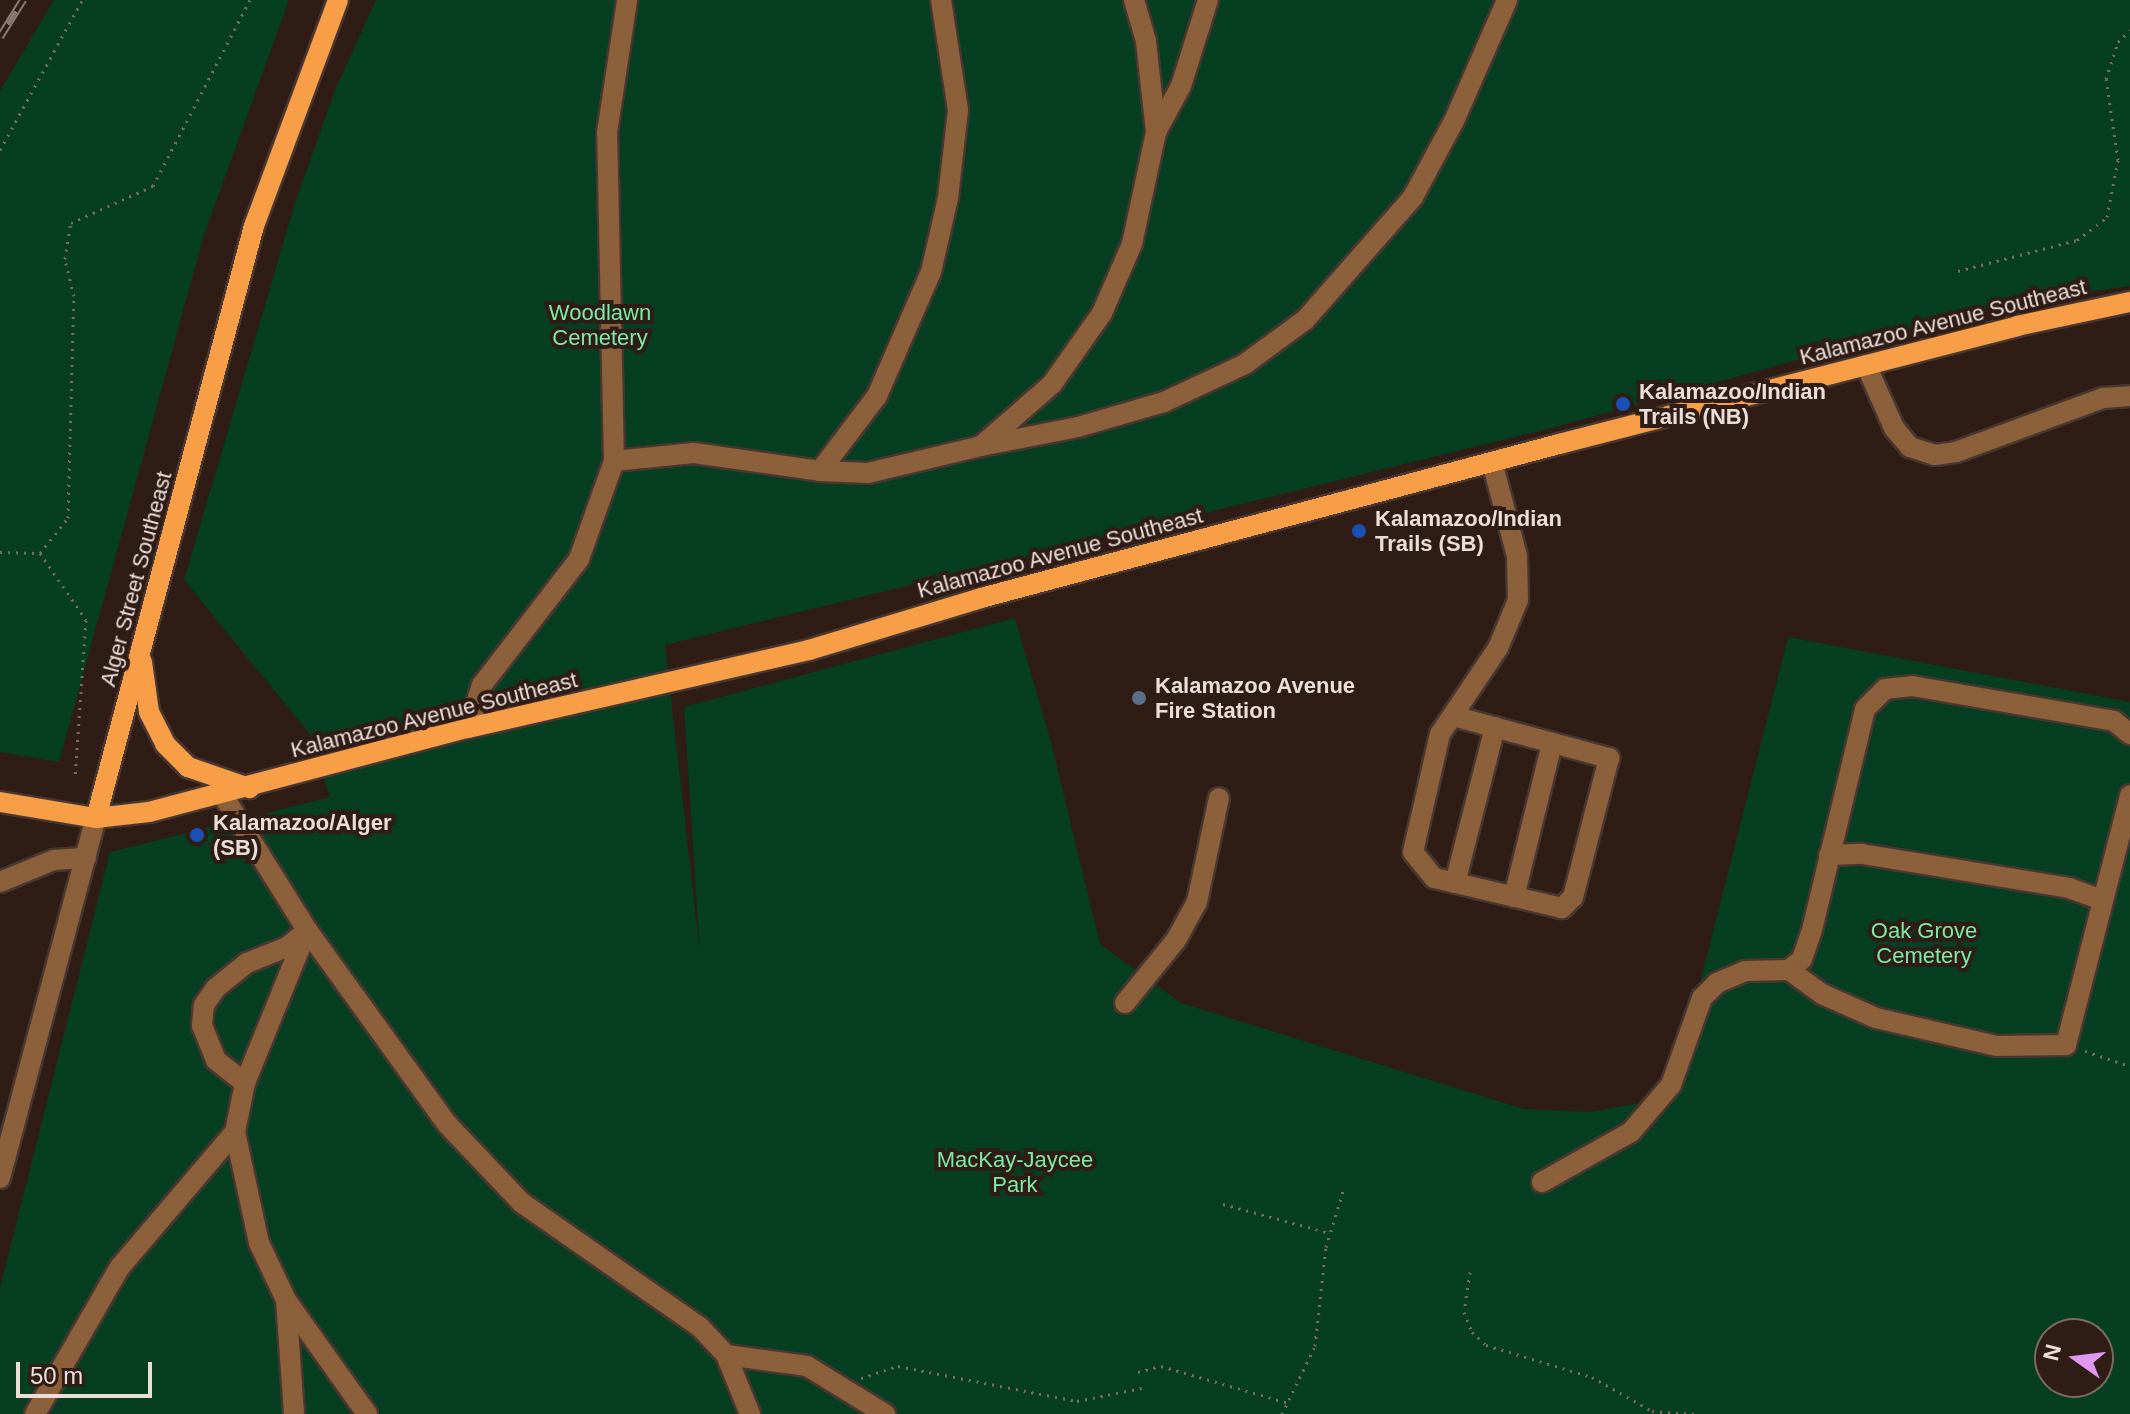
<!DOCTYPE html>
<html>
<head>
<meta charset="utf-8">
<style>
  body { margin:0 }
  #map { position:relative; width:2130px; height:1414px; overflow:hidden; background:#2e1c15; font-family:Arial,sans-serif }
  div>[style] { position:absolute }
  [style*='--x'] { left:calc(var(--x)*1px); top:calc(var(--y)*1px); width:calc(var(--w)*1px); rotate:calc(var(--a)*1deg) }
  .green>* { inset:0; background:#053e21 }
  .path>* { height:3px; margin-top:-1.5px; transform-origin:0; background:repeating-linear-gradient(90deg,#7b6b65 0 2px,transparent 0 8px) }
  .roads { filter:drop-shadow(2px 0 #483730) drop-shadow(-2px 0 #483730) drop-shadow(0 2px #483730) drop-shadow(0 -2px #483730) }
  .minor>* { height:20px; margin:-10px; padding:0 10px; transform-origin:10px; border-radius:10px; background:#8b603a }
  .major>* { height:20px; margin:-10px; padding:0 10px; transform-origin:10px; border-radius:10px; background:#f79e46 }
  .rail>* { height:8px; margin-top:-4px; transform-origin:0; background:repeating-linear-gradient(90deg,#2e1c15 0 15px,#8c7c76 0 30px); box-sizing:border-box; border-block:2px solid #8c7c76 }
  .dots>* { width:22px; height:22px; translate:-50% -50%; box-sizing:border-box; border:4px solid #2e1c15; border-radius:50% }
  span { translate:-50% -50%; white-space:nowrap; text-align:center; line-height:1.15; -webkit-text-stroke:8px #2e1c15; paint-order:stroke }
  .park-label { font-size:22px; color:#7beba6 }
  .street-label { font-size:22px; color:#ebded9 }
  .poi-label { font-size:22px; color:#ebded9; font-weight:700 }
  .left { translate:0 -50%; text-align:left }
  .north { position:absolute; left:2034px; top:1318px; width:80px; height:80px; box-sizing:border-box; background:#2e1c15; border:2px solid #7a6a63; border-radius:50%; rotate:284deg; font-size:22px; font-weight:700; line-height:32px; text-align:center; color:#ebded9 }
  .north::after { content:''; display:block; margin:auto; width:28px; height:36px; background:#de98f2; clip-path:polygon(50% 0,100% 100%,50% 72%,0 100%) }
  .scale { position:absolute; left:16px; top:1362px; width:136px; height:36px; box-sizing:border-box; border:4px solid #ebded9; border-top:0; padding-left:10px; font-size:24px; line-height:28px; white-space:nowrap; color:#ebded9; -webkit-text-stroke:6px #2e1c15; paint-order:stroke }
</style>
</head>
<body>
<div id="map">
  <div class="green">
    <i style="clip-path:polygon(54px 0,289px 0,204px 235px,59px 762px,0 752px,0 91px)"></i>
    <i style="clip-path:polygon(evenodd,376px 0,2130px 0,2130px 286px,1992px 306px,1552px 428px,665px 645px,700px 953px,684px 707px,1015px 618px,1050px 738px,1100px 944px,1181px 1003px,1524px 1109px,1591px 1112px,1671px 1097px,1788px 637px,2130px 702px,2130px 1414px,0 1414px,0 1288px,110px 852px,330px 797px,309px 733px,184px 580px,295px 203px,335px 90px,376px 0,2050px 1334px,2098px 1334px,2098px 1382px,2050px 1382px,2050px 1334px)"></i>
  </div>
  <div class="path">
    <i style="--x:0;--y:150;--w:171;--a:-61.3"></i>
    <i style="--x:1958;--y:271;--w:123;--a:-14.6"></i>
    <i style="--x:2077;--y:240;--w:38;--a:-37"></i>
    <i style="--x:2107;--y:217;--w:58;--a:-79.1"></i>
    <i style="--x:2118;--y:160;--w:82;--a:-98.4"></i>
    <i style="--x:2106;--y:79;--w:39;--a:-72"></i>
    <i style="--x:2118;--y:42;--w:17;--a:-45"></i>
    <i style="--x:0;--y:552;--w:40;--a:1.4"></i>
    <i style="--x:40;--y:553;--w:45;--a:-51.3"></i>
    <i style="--x:68;--y:518;--w:222;--a:-88.5"></i>
    <i style="--x:74;--y:296;--w:38;--a:-104"></i>
    <i style="--x:65;--y:259;--w:36;--a:-81"></i>
    <i style="--x:71;--y:223;--w:90;--a:-24.3"></i>
    <i style="--x:153;--y:186;--w:210;--a:-62.5"></i>
    <i style="--x:40;--y:553;--w:81;--a:55.5"></i>
    <i style="--x:86;--y:620;--w:158;--a:94"></i>
    <i style="--x:2085;--y:1051;--w:47;--a:18.4"></i>
    <i style="--x:1223;--y:1204;--w:111;--a:15.2"></i>
    <i style="--x:1470;--y:1272;--w:40;--a:98.5"></i>
    <i style="--x:1464;--y:1312;--w:22;--a:68"></i>
    <i style="--x:1472;--y:1332;--w:19;--a:43"></i>
    <i style="--x:1486;--y:1345;--w:111;--a:16.8"></i>
    <i style="--x:1592;--y:1377;--w:69;--a:29.5"></i>
    <i style="--x:1652;--y:1411;--w:43;--a:4"></i>
    <i style="--x:1138;--y:1372;--w:24;--a:-15"></i>
    <i style="--x:1161;--y:1366;--w:132;--a:16.2"></i>
    <i style="--x:861;--y:1378;--w:39;--a:-18"></i>
    <i style="--x:898;--y:1366;--w:182;--a:11.1"></i>
    <i style="--x:1077;--y:1401;--w:66;--a:-11.3"></i>
    <i style="--x:1282;--y:1414;--w:76;--a:-64.1"></i>
    <i style="--x:1315;--y:1346;--w:100;--a:-83.7"></i>
    <i style="--x:1326;--y:1247;--w:62;--a:-73"></i>
  </div>
  <div class="roads">
    <div class="minor">
      <i style="--x:1156;--y:132;--w:52;--a:-61.5"></i>
      <i style="--x:1181;--y:86;--w:90;--a:-72.6"></i>
      <i style="--x:1866;--y:365;--w:69;--a:66"></i>
      <i style="--x:1894;--y:428;--w:25;--a:50"></i>
      <i style="--x:1910;--y:447;--w:26;--a:18"></i>
      <i style="--x:1935;--y:455;--w:21;--a:-8"></i>
      <i style="--x:1956;--y:452;--w:157;--a:-20.2"></i>
      <i style="--x:2103;--y:398;--w:27;--a:-4"></i>
      <i style="--x:981;--y:446;--w:99;--a:-11.1"></i>
      <i style="--x:1078;--y:427;--w:90;--a:-16.2"></i>
      <i style="--x:1164;--y:402;--w:89;--a:-25.1"></i>
      <i style="--x:1245;--y:364;--w:74;--a:-36.3"></i>
      <i style="--x:1305;--y:320;--w:164;--a:-48.7"></i>
      <i style="--x:1413;--y:197;--w:86;--a:-61.7"></i>
      <i style="--x:1454;--y:121;--w:132;--a:-66.3"></i>
      <i style="--x:614;--y:461;--w:80;--a:-5.7"></i>
      <i style="--x:694;--y:453;--w:127;--a:8.1"></i>
      <i style="--x:820;--y:471;--w:94;--a:-52.8"></i>
      <i style="--x:877;--y:396;--w:135;--a:-66.5"></i>
      <i style="--x:931;--y:272;--w:76;--a:-77.1"></i>
      <i style="--x:948;--y:198;--w:89;--a:-83.5"></i>
      <i style="--x:958;--y:110;--w:111;--a:-98.8"></i>
      <i style="--x:820;--y:471;--w:48;--a:2.4"></i>
      <i style="--x:868;--y:473;--w:116;--a:-13.4"></i>
      <i style="--x:981;--y:446;--w:94;--a:-41.1"></i>
      <i style="--x:1052;--y:384;--w:87;--a:-54.8"></i>
      <i style="--x:1102;--y:313;--w:75;--a:-66.5"></i>
      <i style="--x:1132;--y:244;--w:115;--a:-77.9"></i>
      <i style="--x:1156;--y:132;--w:92;--a:-96.3"></i>
      <i style="--x:1146;--y:41;--w:43;--a:-106.3"></i>
      <i style="--x:1453;--y:716;--w:162;--a:15.1"></i>
      <i style="--x:1609;--y:758;--w:144;--a:104.5"></i>
      <i style="--x:1573;--y:897;--w:16;--a:135"></i>
      <i style="--x:1562;--y:908;--w:131;--a:-166.8"></i>
      <i style="--x:1434;--y:878;--w:33;--a:-129"></i>
      <i style="--x:1413;--y:852;--w:121;--a:-77.1"></i>
      <i style="--x:1440;--y:734;--w:104;--a:-56"></i>
      <i style="--x:1498;--y:648;--w:52;--a:-67.4"></i>
      <i style="--x:1518;--y:600;--w:44;--a:-91.3"></i>
      <i style="--x:1517;--y:556;--w:97;--a:-104.9"></i>
      <i style="--x:468;--y:728;--w:45;--a:-72"></i>
      <i style="--x:482;--y:685;--w:159;--a:-52.4"></i>
      <i style="--x:579;--y:559;--w:104;--a:-70.3"></i>
      <i style="--x:614;--y:461;--w:328;--a:-91.2"></i>
      <i style="--x:607;--y:133;--w:134;--a:-81.4"></i>
      <i style="--x:222;--y:794;--w:160;--a:58"></i>
      <i style="--x:307;--y:930;--w:239;--a:54.2"></i>
      <i style="--x:447;--y:1124;--w:109;--a:46.5"></i>
      <i style="--x:522;--y:1203;--w:217;--a:34.9"></i>
      <i style="--x:700;--y:1327;--w:38;--a:47"></i>
      <i style="--x:726;--y:1355;--w:64;--a:67.9"></i>
      <i style="--x:1829;--y:855;--w:33;--a:-2"></i>
      <i style="--x:1862;--y:854;--w:210;--a:9.3"></i>
      <i style="--x:2069;--y:888;--w:32;--a:20"></i>
      <i style="--x:0;--y:882;--w:58;--a:-22.2"></i>
      <i style="--x:54;--y:860;--w:32;--a:-4"></i>
      <i style="--x:1455;--y:883;--w:161;--a:-75.6"></i>
      <i style="--x:1514;--y:897;--w:159;--a:-76.1"></i>
      <i style="--x:1789;--y:970;--w:17;--a:-40"></i>
      <i style="--x:1802;--y:959;--w:31;--a:-71"></i>
      <i style="--x:1812;--y:930;--w:227;--a:-76.5"></i>
      <i style="--x:1865;--y:709;--w:28;--a:-45"></i>
      <i style="--x:1885;--y:689;--w:27;--a:-6"></i>
      <i style="--x:1912;--y:686;--w:205;--a:9.8"></i>
      <i style="--x:2114;--y:721;--w:21;--a:39"></i>
      <i style="--x:1125;--y:1003;--w:81;--a:-51"></i>
      <i style="--x:1176;--y:940;--w:43;--a:-61.1"></i>
      <i style="--x:1197;--y:902;--w:106;--a:-78.1"></i>
      <i style="--x:245;--y:1083;--w:37;--a:-142"></i>
      <i style="--x:216;--y:1060;--w:37;--a:-112"></i>
      <i style="--x:202;--y:1026;--w:21;--a:-85"></i>
      <i style="--x:204;--y:1005;--w:21;--a:-55"></i>
      <i style="--x:216;--y:988;--w:40;--a:-39"></i>
      <i style="--x:247;--y:963;--w:43;--a:-21.8"></i>
      <i style="--x:287;--y:947;--w:22;--a:-39"></i>
      <i style="--x:0;--y:1178;--w:373;--a:-75.1"></i>
      <i style="--x:1542;--y:1182;--w:102;--a:-29.3"></i>
      <i style="--x:1631;--y:1132;--w:62;--a:-49.6"></i>
      <i style="--x:1671;--y:1085;--w:92;--a:-70.4"></i>
      <i style="--x:1702;--y:998;--w:21;--a:-45"></i>
      <i style="--x:1717;--y:983;--w:30;--a:-23"></i>
      <i style="--x:1745;--y:971;--w:44;--a:-1.3"></i>
      <i style="--x:1789;--y:970;--w:41;--a:36"></i>
      <i style="--x:1822;--y:994;--w:59;--a:24"></i>
      <i style="--x:1876;--y:1018;--w:124;--a:13"></i>
      <i style="--x:1997;--y:1046;--w:69;--a:-0.8"></i>
      <i style="--x:2066;--y:1045;--w:258;--a:-75.6"></i>
      <i style="--x:286;--y:1300;--w:140;--a:54.6"></i>
      <i style="--x:726;--y:1355;--w:82;--a:7.7"></i>
      <i style="--x:807;--y:1366;--w:92;--a:31.6"></i>
      <i style="--x:35;--y:1414;--w:170;--a:-60"></i>
      <i style="--x:120;--y:1267;--w:177;--a:-49.6"></i>
      <i style="--x:294;--y:1414;--w:114;--a:-94"></i>
      <i style="--x:286;--y:1300;--w:63;--a:-115.3"></i>
      <i style="--x:259;--y:1243;--w:114;--a:-102.2"></i>
      <i style="--x:235;--y:1132;--w:50;--a:-78.5"></i>
      <i style="--x:245;--y:1083;--w:165;--a:-67.9"></i>
    </div>
    <div class="major">
      <i style="--x:142;--y:662;--w:50;--a:82"></i>
      <i style="--x:149;--y:712;--w:36;--a:63"></i>
      <i style="--x:165;--y:744;--w:33;--a:45"></i>
      <i style="--x:188;--y:767;--w:65;--a:19"></i>
      <i style="--x:0;--y:802;--w:97;--a:9.5"></i>
      <i style="--x:96;--y:818;--w:53;--a:-6.5"></i>
      <i style="--x:149;--y:812;--w:330;--a:-14.8"></i>
      <i style="--x:468;--y:728;--w:350;--a:-12.9"></i>
      <i style="--x:809;--y:650;--w:180;--a:-16.8"></i>
      <i style="--x:981;--y:598;--w:598;--a:-14.92"></i>
      <i style="--x:1559;--y:444;--w:473;--a:-14.4"></i>
      <i style="--x:2017;--y:326;--w:116;--a:-12"></i>
      <i style="--x:96;--y:818;--w:613;--a:-75.06"></i>
      <i style="--x:254;--y:226;--w:241;--a:-69.6"></i>
    </div>
  </div>
  <div class="rail">
    <i style="--x:0;--y:37;--w:44;--a:-58.1"></i>
  </div>
  <div class="dots">
    <i style="left:1623px;top:404px;background:#1a4fb4"></i>
    <i style="left:1359px;top:531px;background:#1a4fb4"></i>
    <i style="left:1139px;top:698px;background:#5c6f8a"></i>
    <i style="left:197px;top:835px;background:#1a4fb4"></i>
  </div>
  <div class="park-label">
    <span style="left:600px;top:325px">Woodlawn<br>Cemetery</span>
    <span style="left:1924px;top:943px">Oak Grove<br>Cemetery</span>
    <span style="left:1015px;top:1172px">MacKay-Jaycee<br>Park</span>
  </div>
  <div class="street-label">
    <span style="left:1943px;top:322px;rotate:-14deg">Kalamazoo Avenue Southeast</span>
    <span style="left:1060px;top:553px;rotate:-15deg">Kalamazoo Avenue Southeast</span>
    <span style="left:136px;top:579px;rotate:-75deg">Alger Street Southeast</span>
    <span style="left:434px;top:715px;rotate:-14deg">Kalamazoo Avenue Southeast</span>
  </div>
  <div class="poi-label">
    <span class="left" style="left:1639px;top:404px">Kalamazoo/Indian<br>Trails (NB)</span>
    <span class="left" style="left:1375px;top:531px">Kalamazoo/Indian<br>Trails (SB)</span>
    <span class="left" style="left:1155px;top:698px">Kalamazoo Avenue<br>Fire Station</span>
    <span class="left" style="left:213px;top:835px">Kalamazoo/Alger<br>(SB)</span>
  </div>
  <div class="north">N</div>
  <div class="scale">50 m</div>
</div>
</body>
</html>
